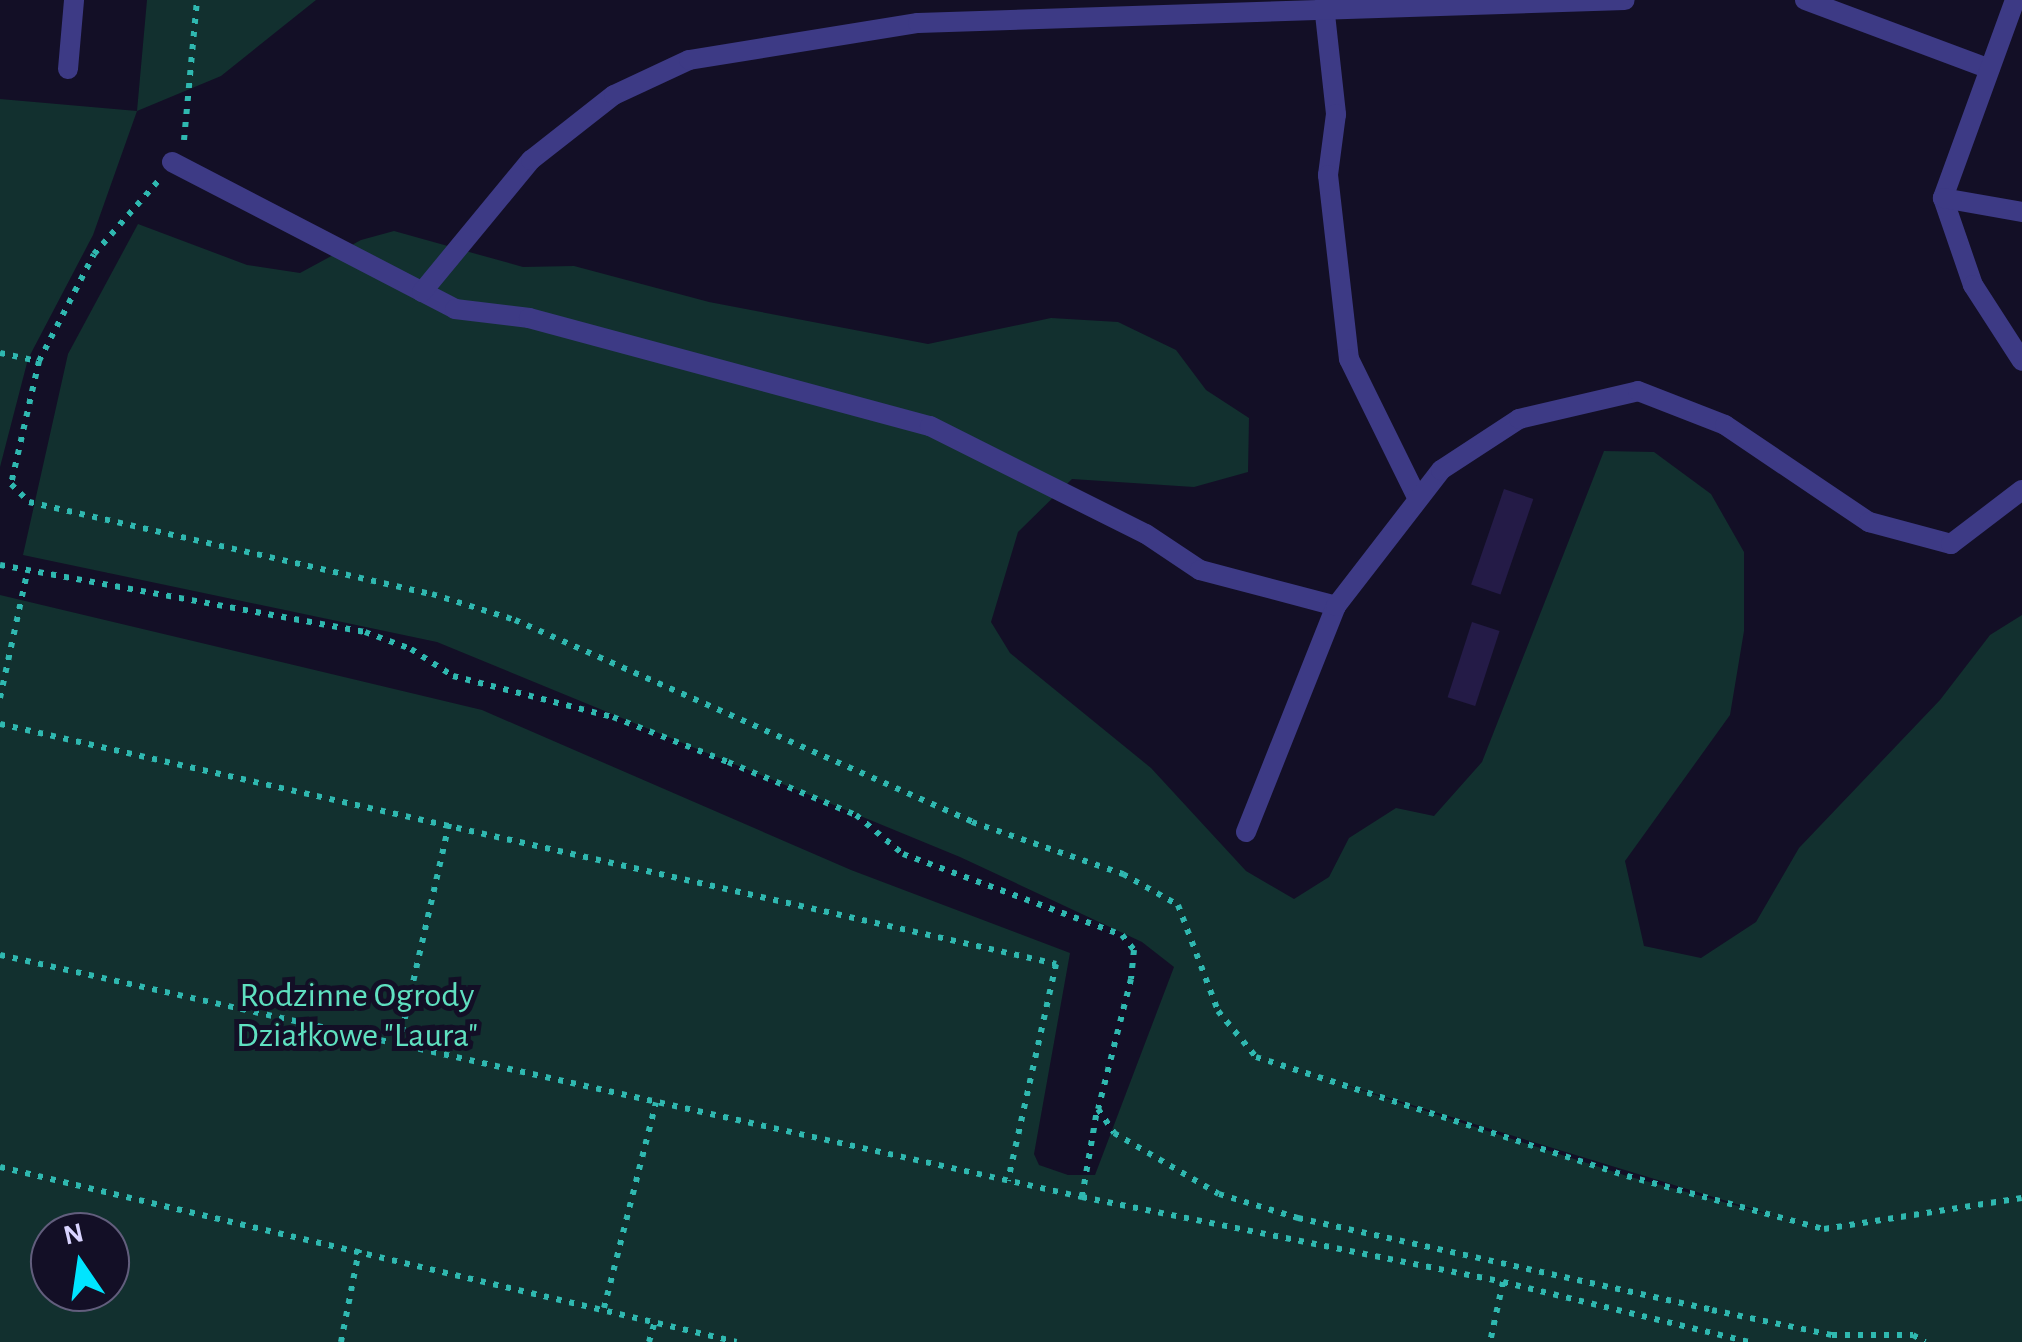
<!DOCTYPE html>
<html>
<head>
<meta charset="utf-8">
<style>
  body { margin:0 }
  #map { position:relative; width:2022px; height:1342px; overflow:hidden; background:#130f26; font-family:"Alegreya Sans",sans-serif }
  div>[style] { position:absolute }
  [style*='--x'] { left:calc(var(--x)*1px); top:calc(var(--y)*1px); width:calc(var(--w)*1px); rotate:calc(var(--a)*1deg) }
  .green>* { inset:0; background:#12302f }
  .building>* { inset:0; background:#241b47; transform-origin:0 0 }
  .path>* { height:6px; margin-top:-3px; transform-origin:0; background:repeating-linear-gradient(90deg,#2fb8b0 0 5px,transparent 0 13px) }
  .lane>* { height:20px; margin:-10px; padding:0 10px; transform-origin:10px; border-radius:10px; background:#3d3a85 }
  span { translate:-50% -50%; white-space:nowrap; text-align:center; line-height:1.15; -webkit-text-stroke:10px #130f26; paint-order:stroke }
  .park-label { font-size:35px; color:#5fe0c0 }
  .north { position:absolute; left:30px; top:1212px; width:100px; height:100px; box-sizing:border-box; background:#130f26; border:2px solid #625e7d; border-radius:50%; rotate:347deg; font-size:28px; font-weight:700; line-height:40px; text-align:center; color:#d9d4ff }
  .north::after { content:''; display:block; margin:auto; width:35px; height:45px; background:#00e5ff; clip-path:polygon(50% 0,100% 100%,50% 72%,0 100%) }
</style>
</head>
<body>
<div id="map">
  <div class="green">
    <i style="clip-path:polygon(147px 0,316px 0,221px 76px,137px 111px,93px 235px,28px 359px,0 467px,0 99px,137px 111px)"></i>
    <i style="clip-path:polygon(evenodd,138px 224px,247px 265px,300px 273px,361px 240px,394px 231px,523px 267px,574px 266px,709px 302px,928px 344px,1051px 318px,1118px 322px,1176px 350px,1206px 390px,1249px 418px,1248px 472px,1194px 487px,1072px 479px,1018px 532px,991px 622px,1010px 653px,1151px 768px,1246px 871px,1294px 899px,1329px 877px,1349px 838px,1396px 808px,1434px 816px,1482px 762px,1604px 451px,1654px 452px,1711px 494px,1744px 552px,1744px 631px,1730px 715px,1625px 861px,1644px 946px,1701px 958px,1756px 922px,1799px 848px,1940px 700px,1990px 635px,2022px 615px,2022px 1342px,0 1342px,0 595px,482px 710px,851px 870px,1070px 953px,1034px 1154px,1039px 1165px,1068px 1175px,1095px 1175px,1174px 967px,1142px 942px,960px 857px,437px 642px,23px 555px,68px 354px,138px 224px,1342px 1084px,1343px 1084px,1779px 1217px,1627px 1176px,1342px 1084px,138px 224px,50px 1232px,110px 1232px,110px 1292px,50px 1292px,50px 1232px)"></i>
  </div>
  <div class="building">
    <i style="left:1504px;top:489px;width:31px;height:101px;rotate:19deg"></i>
    <i style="left:1472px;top:622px;width:29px;height:79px;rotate:18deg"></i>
  </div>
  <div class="path">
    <i style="--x:184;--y:140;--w:141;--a:-84.7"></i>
    <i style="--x:0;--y:353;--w:40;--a:12"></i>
    <i style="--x:39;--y:361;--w:126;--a:102.8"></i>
    <i style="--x:11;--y:484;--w:25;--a:45"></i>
    <i style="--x:29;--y:502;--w:413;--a:12.9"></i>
    <i style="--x:432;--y:594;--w:87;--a:17.4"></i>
    <i style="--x:515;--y:620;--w:500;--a:23.8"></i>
    <i style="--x:972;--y:822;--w:160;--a:19"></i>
    <i style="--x:1123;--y:874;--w:63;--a:29.4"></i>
    <i style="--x:1178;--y:905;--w:113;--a:69.3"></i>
    <i style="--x:1218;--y:1011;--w:60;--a:50.4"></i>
    <i style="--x:1256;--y:1057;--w:390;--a:17.8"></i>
    <i style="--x:1627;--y:1176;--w:204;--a:15.1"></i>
    <i style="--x:1824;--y:1229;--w:200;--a:-8.9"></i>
    <i style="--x:39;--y:361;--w:120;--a:-62.8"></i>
    <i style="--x:94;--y:254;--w:98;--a:-48.7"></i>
    <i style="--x:0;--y:565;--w:371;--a:10.4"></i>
    <i style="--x:365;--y:632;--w:49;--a:20.3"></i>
    <i style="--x:411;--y:649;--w:50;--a:32.7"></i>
    <i style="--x:453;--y:676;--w:165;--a:14.4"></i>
    <i style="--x:613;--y:717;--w:123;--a:21.4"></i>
    <i style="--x:728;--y:762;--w:139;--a:22.5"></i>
    <i style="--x:856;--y:815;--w:61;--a:39.7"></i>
    <i style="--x:903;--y:854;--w:233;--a:20.3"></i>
    <i style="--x:1122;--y:935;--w:19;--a:51"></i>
    <i style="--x:1134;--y:950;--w:29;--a:96"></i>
    <i style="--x:1131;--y:979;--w:134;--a:104.2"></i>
    <i style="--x:1098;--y:1109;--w:29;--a:56"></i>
    <i style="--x:1114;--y:1133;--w:121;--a:30.2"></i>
    <i style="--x:1219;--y:1194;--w:83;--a:16.9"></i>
    <i style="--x:1298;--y:1218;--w:424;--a:12.5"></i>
    <i style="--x:1712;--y:1310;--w:123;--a:11.8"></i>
    <i style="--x:1832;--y:1335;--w:81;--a:0"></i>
    <i style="--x:1913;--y:1335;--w:14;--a:30"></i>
    <i style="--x:0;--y:698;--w:128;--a:-77.8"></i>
    <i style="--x:0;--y:724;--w:1083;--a:12.8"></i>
    <i style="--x:1056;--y:964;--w:222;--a:102.5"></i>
    <i style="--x:0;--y:955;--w:1109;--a:12.61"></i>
    <i style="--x:1082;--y:1197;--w:88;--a:-80.2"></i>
    <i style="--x:399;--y:1044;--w:226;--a:-77.2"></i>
    <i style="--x:0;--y:1167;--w:757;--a:13.36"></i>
    <i style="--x:1082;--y:1197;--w:429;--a:11.4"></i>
    <i style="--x:1503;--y:1282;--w:61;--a:102.2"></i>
    <i style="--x:1503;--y:1282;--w:253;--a:13.7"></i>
    <i style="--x:604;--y:1308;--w:212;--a:-75.8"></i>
    <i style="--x:341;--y:1342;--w:94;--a:-78.9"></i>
    <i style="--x:649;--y:1342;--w:19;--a:-74"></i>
  </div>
  <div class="lane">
    <i style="--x:1805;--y:0;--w:197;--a:20.5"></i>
    <i style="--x:2015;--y:0;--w:211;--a:110"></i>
    <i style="--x:1943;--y:198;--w:92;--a:71"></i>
    <i style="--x:1973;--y:285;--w:90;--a:57.2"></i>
    <i style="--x:1324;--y:5;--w:110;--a:83.7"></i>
    <i style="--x:1336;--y:114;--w:62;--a:97.5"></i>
    <i style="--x:1328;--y:175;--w:185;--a:83.5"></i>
    <i style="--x:1349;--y:359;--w:156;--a:63.8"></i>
    <i style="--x:68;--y:69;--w:69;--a:-85"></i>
    <i style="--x:172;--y:162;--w:319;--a:27.4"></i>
    <i style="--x:455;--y:309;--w:75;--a:6.9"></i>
    <i style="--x:529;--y:318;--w:415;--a:15.1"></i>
    <i style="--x:930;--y:426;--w:241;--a:26.6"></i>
    <i style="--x:1146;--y:534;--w:65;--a:33.7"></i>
    <i style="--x:1200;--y:570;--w:141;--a:14.8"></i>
    <i style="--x:1943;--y:198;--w:80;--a:10"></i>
    <i style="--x:422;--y:292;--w:171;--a:-50.5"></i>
    <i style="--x:531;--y:160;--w:105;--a:-38.1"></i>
    <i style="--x:614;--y:95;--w:83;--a:-25"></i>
    <i style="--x:689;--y:60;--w:232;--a:-9.2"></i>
    <i style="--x:918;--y:23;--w:707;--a:-1.86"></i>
    <i style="--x:1246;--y:832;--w:243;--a:-68.3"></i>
    <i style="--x:1336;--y:606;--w:172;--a:-52.3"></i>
    <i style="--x:1441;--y:470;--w:93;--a:-33.2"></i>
    <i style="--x:1519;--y:419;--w:122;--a:-13.2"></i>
    <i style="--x:1638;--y:391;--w:93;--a:21.3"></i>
    <i style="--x:1725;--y:425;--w:174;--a:34"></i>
    <i style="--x:1869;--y:522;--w:85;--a:15"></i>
    <i style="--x:1951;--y:544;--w:89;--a:-37.3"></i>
  </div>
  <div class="park-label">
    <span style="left:357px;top:1016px">Rodzinne Ogrody<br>Działkowe "Laura"</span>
  </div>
  <div class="north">N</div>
</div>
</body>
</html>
